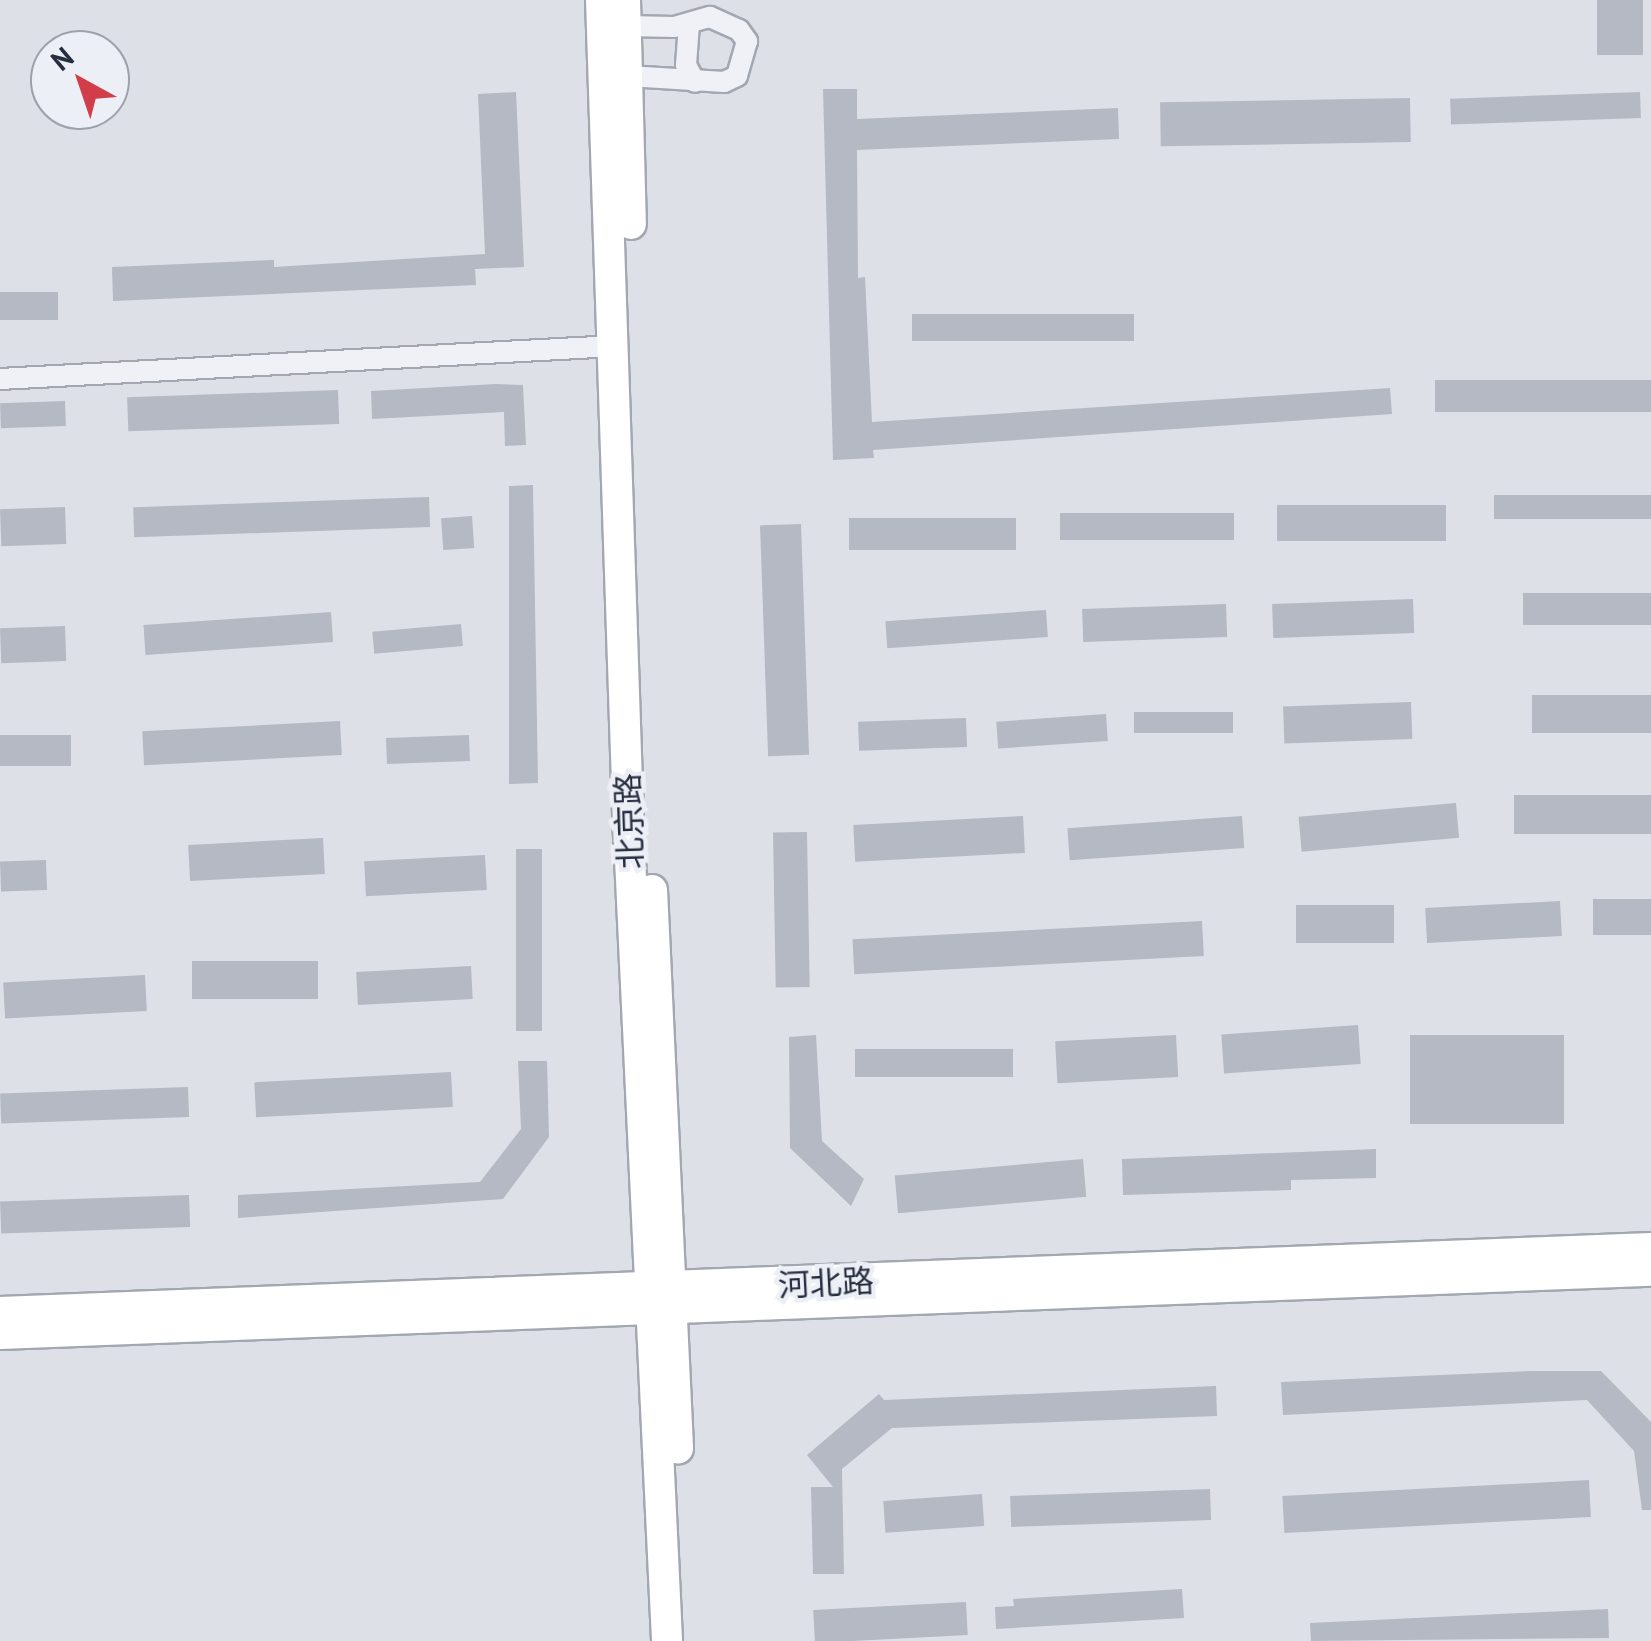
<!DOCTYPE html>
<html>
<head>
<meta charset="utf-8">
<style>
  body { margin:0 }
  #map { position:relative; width:1651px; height:1641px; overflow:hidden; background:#dde0e7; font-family:"PT Sans","Noto Sans SC",sans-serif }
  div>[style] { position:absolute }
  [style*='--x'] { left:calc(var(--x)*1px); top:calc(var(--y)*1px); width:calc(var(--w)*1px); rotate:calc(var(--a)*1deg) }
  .building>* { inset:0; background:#b4b9c4; transform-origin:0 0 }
  .roads { filter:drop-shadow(2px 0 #a2a7b1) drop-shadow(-2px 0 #a2a7b1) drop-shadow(0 2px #a2a7b1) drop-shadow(0 -2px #a2a7b1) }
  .street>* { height:20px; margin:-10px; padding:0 10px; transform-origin:10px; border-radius:10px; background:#f0f1f6 }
  .secondary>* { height:30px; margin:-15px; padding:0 15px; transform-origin:15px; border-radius:15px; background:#fff }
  span { translate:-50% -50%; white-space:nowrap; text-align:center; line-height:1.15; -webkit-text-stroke:9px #eceff5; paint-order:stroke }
  .street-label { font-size:32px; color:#262d3e }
  .north { position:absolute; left:30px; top:30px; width:100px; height:100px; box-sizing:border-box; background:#eceff5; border:2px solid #9da1ac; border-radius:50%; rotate:320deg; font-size:28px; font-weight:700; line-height:40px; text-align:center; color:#262d3e }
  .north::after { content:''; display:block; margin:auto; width:35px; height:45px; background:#d13d48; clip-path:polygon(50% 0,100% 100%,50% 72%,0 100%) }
</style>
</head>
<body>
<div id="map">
  <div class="building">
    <i style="left:1597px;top:0;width:46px;height:55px"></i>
    <i style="clip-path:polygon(823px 89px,857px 89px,857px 119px,1118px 108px,1119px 139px,857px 150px,858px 278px,865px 277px,872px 422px,1390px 388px,1392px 414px,873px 450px,874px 458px,833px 460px)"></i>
    <i style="clip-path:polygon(516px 92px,524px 267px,475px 269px,476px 285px,113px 301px,112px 267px,274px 260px,274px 267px,485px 254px,478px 94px)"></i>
    <i style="left:1640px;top:92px;width:26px;height:190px;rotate:88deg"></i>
    <i style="left:1410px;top:98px;width:44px;height:250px;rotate:89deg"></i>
    <i style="left:58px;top:292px;width:28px;height:58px;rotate:90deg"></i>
    <i style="left:1134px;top:314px;width:27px;height:222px;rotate:90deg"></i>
    <i style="left:1651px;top:380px;width:32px;height:216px;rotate:90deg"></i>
    <i style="clip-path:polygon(496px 384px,523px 385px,526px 445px,505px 446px,504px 412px,372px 419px,371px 391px)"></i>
    <i style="left:338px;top:390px;width:34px;height:211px;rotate:88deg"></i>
    <i style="left:65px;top:401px;width:25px;height:65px;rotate:88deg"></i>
    <i style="clip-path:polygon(533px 485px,538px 783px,509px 784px,509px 486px)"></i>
    <i style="left:1651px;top:495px;width:24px;height:157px;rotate:90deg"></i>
    <i style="left:429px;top:497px;width:30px;height:296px;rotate:88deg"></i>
    <i style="left:1446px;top:505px;width:36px;height:169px;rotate:90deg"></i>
    <i style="left:65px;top:507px;width:37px;height:65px;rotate:88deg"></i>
    <i style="left:1234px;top:513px;width:27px;height:174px;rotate:90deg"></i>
    <i style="left:472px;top:516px;width:32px;height:31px;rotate:86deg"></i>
    <i style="left:1016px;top:518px;width:32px;height:167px;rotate:90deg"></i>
    <i style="left:801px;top:524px;width:231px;height:41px;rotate:88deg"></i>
    <i style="left:1651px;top:593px;width:32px;height:128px;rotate:90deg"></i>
    <i style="left:1413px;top:599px;width:34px;height:141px;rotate:88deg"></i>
    <i style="left:1226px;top:604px;width:33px;height:144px;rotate:88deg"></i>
    <i style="left:1046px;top:610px;width:27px;height:161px;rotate:86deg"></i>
    <i style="left:331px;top:612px;width:30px;height:188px;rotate:86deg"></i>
    <i style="left:461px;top:624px;width:22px;height:89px;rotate:85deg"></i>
    <i style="left:65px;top:626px;width:35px;height:65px;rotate:88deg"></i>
    <i style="left:1651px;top:695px;width:38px;height:119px;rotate:90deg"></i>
    <i style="left:1411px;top:702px;width:37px;height:128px;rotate:88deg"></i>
    <i style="left:1233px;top:712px;width:21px;height:99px;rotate:90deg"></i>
    <i style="left:1106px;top:714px;width:27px;height:110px;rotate:86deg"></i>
    <i style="left:966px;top:718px;width:29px;height:108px;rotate:88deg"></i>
    <i style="left:340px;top:721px;width:34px;height:198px;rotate:87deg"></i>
    <i style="left:71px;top:735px;width:31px;height:71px;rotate:90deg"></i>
    <i style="left:469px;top:735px;width:26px;height:83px;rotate:88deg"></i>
    <i style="left:1651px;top:795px;width:39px;height:137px;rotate:90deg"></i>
    <i style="left:1456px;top:803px;width:35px;height:158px;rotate:85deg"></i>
    <i style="left:1023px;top:816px;width:37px;height:170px;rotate:87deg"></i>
    <i style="left:1242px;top:816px;width:32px;height:175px;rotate:86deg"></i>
    <i style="left:807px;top:832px;width:155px;height:34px;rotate:89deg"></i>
    <i style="left:323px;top:838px;width:36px;height:135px;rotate:87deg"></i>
    <i style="left:516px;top:849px;width:26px;height:182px"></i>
    <i style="left:485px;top:855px;width:35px;height:121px;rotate:87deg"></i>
    <i style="left:46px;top:860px;width:30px;height:46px;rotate:88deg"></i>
    <i style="left:1651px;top:899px;width:36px;height:58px;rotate:90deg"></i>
    <i style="left:1560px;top:901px;width:35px;height:135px;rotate:87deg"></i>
    <i style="left:1394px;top:905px;width:38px;height:98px;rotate:90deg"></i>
    <i style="left:1202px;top:921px;width:35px;height:350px;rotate:87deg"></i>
    <i style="left:318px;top:961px;width:38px;height:126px;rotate:90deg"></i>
    <i style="left:471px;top:966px;width:33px;height:115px;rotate:87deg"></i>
    <i style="left:145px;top:975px;width:36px;height:142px;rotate:87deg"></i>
    <i style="left:1358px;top:1025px;width:39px;height:137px;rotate:86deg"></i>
    <i style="clip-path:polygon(816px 1035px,822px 1141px,864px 1179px,851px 1206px,790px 1148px,789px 1037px)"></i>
    <i style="left:1176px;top:1035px;width:42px;height:121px;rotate:87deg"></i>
    <i style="left:1564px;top:1035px;width:89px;height:154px;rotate:90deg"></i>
    <i style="left:1013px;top:1049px;width:28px;height:158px;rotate:90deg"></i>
    <i style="clip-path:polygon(518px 1061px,547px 1061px,549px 1137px,503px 1199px,238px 1218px,238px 1195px,480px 1182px,521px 1129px)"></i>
    <i style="left:451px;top:1072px;width:35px;height:197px;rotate:87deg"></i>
    <i style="left:188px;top:1087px;width:30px;height:188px;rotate:88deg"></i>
    <i style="clip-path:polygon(1376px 1149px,1376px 1178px,1291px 1180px,1291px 1190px,1123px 1195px,1122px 1159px)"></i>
    <i style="left:1083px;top:1159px;width:38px;height:189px;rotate:85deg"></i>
    <i style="left:189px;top:1195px;width:32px;height:189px;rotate:88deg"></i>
    <i style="clip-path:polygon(1532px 1371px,1601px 1371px,1651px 1422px,1651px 1510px,1642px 1510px,1634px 1451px,1587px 1400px,1283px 1415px,1281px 1382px)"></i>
    <i style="clip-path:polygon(1216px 1386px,1217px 1416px,892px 1428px,842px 1469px,844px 1574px,813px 1574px,811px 1487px,833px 1487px,807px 1455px,879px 1394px,884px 1400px)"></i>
    <i style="left:1589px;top:1480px;width:37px;height:307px;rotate:87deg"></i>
    <i style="left:1210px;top:1489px;width:31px;height:200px;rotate:88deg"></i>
    <i style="left:982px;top:1494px;width:32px;height:99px;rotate:86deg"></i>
    <i style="clip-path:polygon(1182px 1589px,1184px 1618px,996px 1629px,995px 1607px,1014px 1606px,1013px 1599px)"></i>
    <i style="left:966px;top:1602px;width:33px;height:153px;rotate:87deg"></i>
    <i style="clip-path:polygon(1608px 1609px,1609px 1638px,1311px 1641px,1310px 1623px)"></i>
  </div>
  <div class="roads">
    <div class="street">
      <i style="--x:689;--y:24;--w:41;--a:94.2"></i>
      <i style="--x:686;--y:65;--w:19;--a:62"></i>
      <i style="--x:626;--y:26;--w:48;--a:1.2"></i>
      <i style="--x:674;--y:27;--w:37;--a:-16"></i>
      <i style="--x:710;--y:17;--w:32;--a:24"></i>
      <i style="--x:739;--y:30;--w:14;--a:54"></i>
      <i style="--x:747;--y:41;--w:36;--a:106"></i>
      <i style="--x:737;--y:76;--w:14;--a:155"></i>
      <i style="--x:724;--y:82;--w:96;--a:-176.4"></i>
      <i style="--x:0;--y:379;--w:617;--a:-3.07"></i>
    </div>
    <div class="secondary">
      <i style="--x:601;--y:0;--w:816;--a:88.1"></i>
      <i style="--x:628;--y:816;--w:826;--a:87.29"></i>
      <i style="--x:625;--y:0;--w:224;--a:88.5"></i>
      <i style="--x:652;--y:890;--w:559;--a:87.33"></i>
      <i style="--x:0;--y:1312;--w:1652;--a:-2.22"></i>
      <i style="--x:0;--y:1334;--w:1652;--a:-2.19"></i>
    </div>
  </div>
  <div class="street-label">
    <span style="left:629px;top:821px;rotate:-92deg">北京路</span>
    <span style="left:826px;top:1283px;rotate:-3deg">河北路</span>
  </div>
  <div class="north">N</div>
</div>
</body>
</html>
